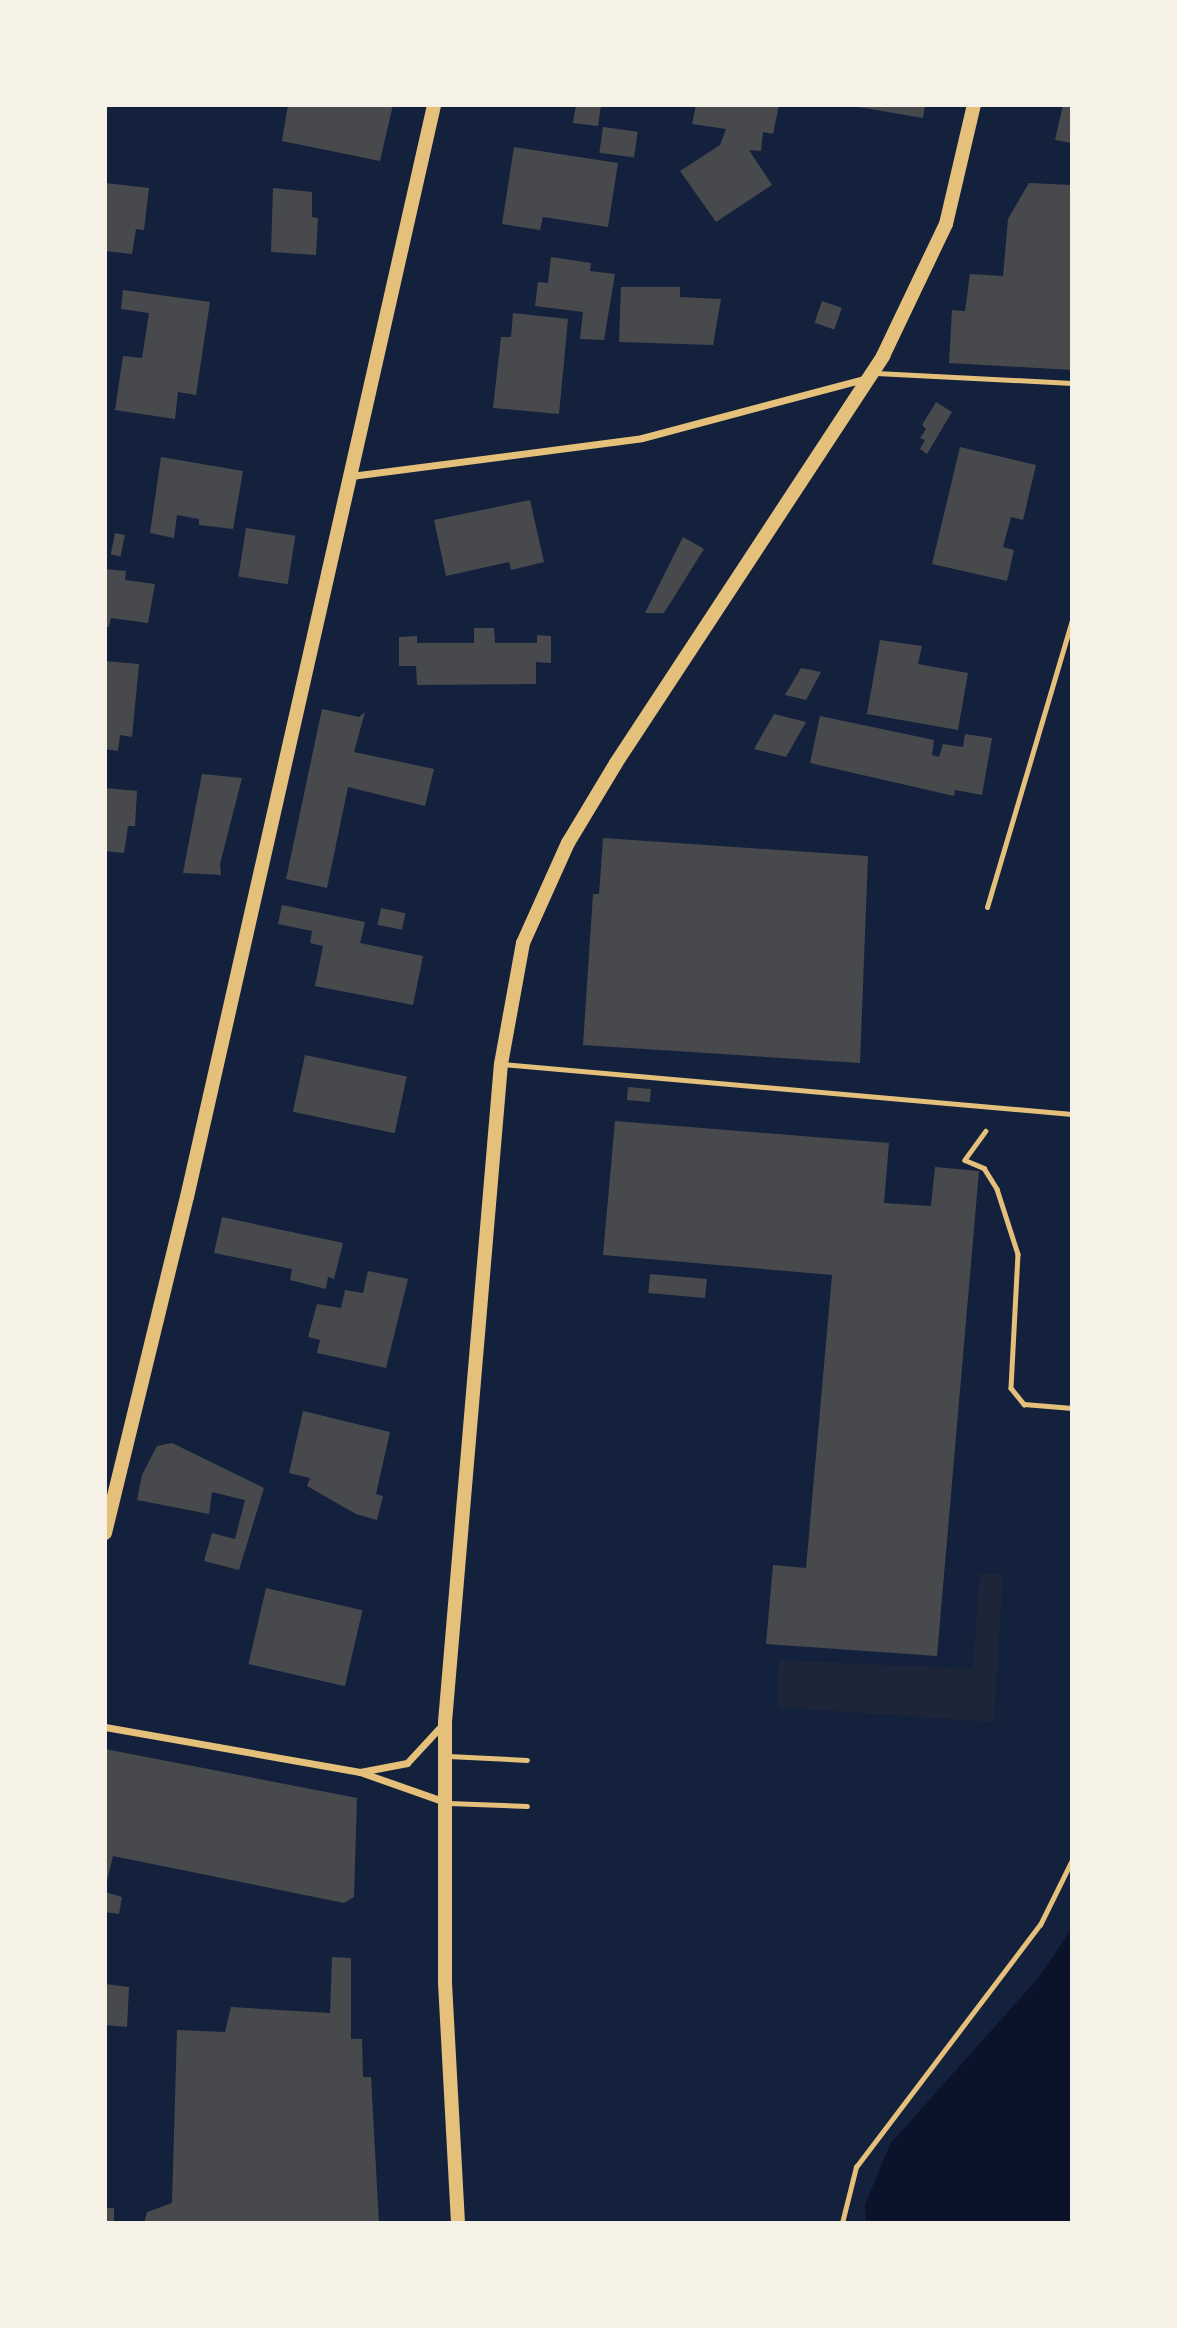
<!DOCTYPE html>
<html>
<head>
<meta charset="utf-8">
<style>
  body { margin:0 }
  #map { position:relative; width:1177px; height:2328px; overflow:hidden; background:#14213d; font-family:"Alegreya Sans",sans-serif }
  div>[style] { position:absolute }
  [style*='--x'] { left:calc(var(--x)*1px); top:calc(var(--y)*1px); width:calc(var(--w)*1px); rotate:calc(var(--a)*1deg) }
  .green>* { inset:0; background:#1d2539 }
  .water>* { inset:0; background:#0b132b }
  .building>* { inset:0; background:#48494c; transform-origin:0 0 }
  .path>* { height:4.5px; margin:-2.25px; padding:0 2.25px; transform-origin:2.25px; border-radius:2.25px; background:#e5c07b }
  .service>* { height:5px; margin:-2.5px; padding:0 2.5px; transform-origin:2.5px; border-radius:2.5px; background:#e5c07b }
  .minor>* { height:7px; margin:-3.5px; padding:0 3.5px; transform-origin:3.5px; border-radius:3.5px; background:#e5c07b }
  .secondary>* { height:14px; margin:-7px; padding:0 7px; transform-origin:7px; border-radius:7px; background:#e5c07b }
  span { translate:-50% -50%; white-space:nowrap; text-align:center; line-height:1.15; -webkit-text-stroke:5px #f6f1e7; paint-order:stroke }
  .frame { position:absolute; inset:0; border:107px solid #f6f1e7; pointer-events:none }
</style>
</head>
<body>
<div id="map">
  <div class="green">
    <i style="clip-path:polygon(980px 1574px,1003px 1574px,994px 1722px,778px 1707px,779px 1660px,973px 1669px)"></i>
  </div>
  <div class="water">
    <i style="clip-path:polygon(1072px 1928px,1072px 2223px,866px 2223px,865px 2205px,890px 2144px,1039px 1977px)"></i>
  </div>
  <div class="building">
    <i style="clip-path:polygon(288px 105px,393px 105px,380px 161px,282px 141px)"></i>
    <i style="clip-path:polygon(576px 105px,601px 105px,598px 126px,573px 123px)"></i>
    <i style="clip-path:polygon(696px 105px,779px 105px,773px 134px,763px 132px,761px 151px,749px 150px,772px 185px,716px 222px,680px 171px,720px 145px,726px 129px,692px 124px)"></i>
    <i style="clip-path:polygon(847px 105px,925px 105px,923px 118px)"></i>
    <i style="clip-path:polygon(1063px 105px,1072px 105px,1072px 143px,1055px 140px)"></i>
    <i style="left:603px;top:127px;width:35px;height:26px;rotate:8deg"></i>
    <i style="clip-path:polygon(514px 147px,618px 163px,608px 227px,543px 217px,540px 230px,502px 224px)"></i>
    <i style="clip-path:polygon(105px 183px,149px 188px,144px 230px,136px 229px,132px 254px,105px 251px)"></i>
    <i style="clip-path:polygon(1029px 183px,1072px 185px,1072px 370px,949px 363px,952px 310px,965px 311px,970px 274px,1003px 276px,1008px 219px)"></i>
    <i style="clip-path:polygon(273px 188px,312px 192px,312px 217px,318px 218px,316px 255px,271px 252px)"></i>
    <i style="clip-path:polygon(551px 257px,591px 263px,590px 271px,615px 274px,604px 340px,580px 339px,583px 312px,535px 306px,538px 282px,548px 283px)"></i>
    <i style="clip-path:polygon(621px 287px,680px 287px,680px 297px,721px 299px,713px 345px,619px 342px)"></i>
    <i style="clip-path:polygon(123px 290px,210px 302px,196px 395px,178px 392px,175px 419px,115px 410px,123px 356px,142px 358px,149px 313px,121px 309px)"></i>
    <i style="left:822px;top:301px;width:21px;height:23px;rotate:19deg"></i>
    <i style="clip-path:polygon(513px 313px,568px 319px,559px 414px,493px 408px,501px 337px,511px 337px)"></i>
    <i style="clip-path:polygon(936px 402px,952px 412px,927px 454px,920px 449px,925px 440px,920px 438px,926px 429px,922px 425px)"></i>
    <i style="clip-path:polygon(960px 447px,1036px 465px,1023px 520px,1011px 517px,1003px 547px,1014px 550px,1007px 581px,932px 564px)"></i>
    <i style="clip-path:polygon(161px 457px,243px 471px,233px 529px,199px 525px,199px 519px,177px 515px,174px 538px,150px 533px)"></i>
    <i style="clip-path:polygon(530px 500px,544px 562px,511px 570px,509px 562px,446px 576px,434px 520px)"></i>
    <i style="left:246px;top:528px;width:50px;height:49px;rotate:9deg"></i>
    <i style="left:115px;top:533px;width:10px;height:22px;rotate:11deg"></i>
    <i style="clip-path:polygon(683px 537px,704px 549px,664px 613px,645px 613px)"></i>
    <i style="clip-path:polygon(105px 569px,126px 571px,125px 580px,155px 584px,148px 623px,111px 618px,109px 627px,105px 627px)"></i>
    <i style="clip-path:polygon(474px 628px,494px 628px,495px 643px,537px 643px,537px 635px,551px 636px,551px 663px,536px 662px,536px 684px,417px 685px,416px 666px,399px 666px,399px 637px,417px 636px,417px 643px,474px 643px)"></i>
    <i style="clip-path:polygon(880px 640px,922px 646px,918px 664px,968px 673px,958px 730px,867px 714px)"></i>
    <i style="clip-path:polygon(105px 661px,139px 664px,132px 737px,120px 735px,118px 751px,105px 749px)"></i>
    <i style="clip-path:polygon(801px 668px,821px 672px,806px 700px,785px 695px)"></i>
    <i style="clip-path:polygon(322px 709px,359px 717px,365px 712px,354px 752px,434px 769px,425px 806px,348px 787px,327px 888px,286px 879px)"></i>
    <i style="clip-path:polygon(774px 714px,806px 722px,786px 757px,754px 749px)"></i>
    <i style="clip-path:polygon(820px 716px,934px 740px,932px 755px,939px 757px,943px 744px,963px 747px,965px 734px,992px 738px,982px 795px,955px 790px,954px 796px,810px 763px)"></i>
    <i style="clip-path:polygon(202px 774px,242px 778px,220px 864px,221px 875px,183px 873px)"></i>
    <i style="clip-path:polygon(105px 788px,137px 791px,135px 826px,128px 826px,124px 853px,105px 851px)"></i>
    <i style="clip-path:polygon(603px 838px,868px 856px,860px 1063px,583px 1045px,593px 894px,599px 894px)"></i>
    <i style="clip-path:polygon(282px 905px,365px 922px,360px 943px,423px 956px,413px 1005px,315px 986px,323px 946px,310px 943px,312px 931px,278px 924px)"></i>
    <i style="left:381px;top:908px;width:25px;height:17px;rotate:12deg"></i>
    <i style="left:305px;top:1055px;width:104px;height:58px;rotate:12deg"></i>
    <i style="left:628px;top:1087px;width:23px;height:13px;rotate:5deg"></i>
    <i style="clip-path:polygon(615px 1121px,889px 1143px,884px 1203px,931px 1206px,935px 1167px,979px 1171px,937px 1656px,766px 1644px,773px 1565px,806px 1568px,832px 1275px,603px 1255px)"></i>
    <i style="clip-path:polygon(222px 1217px,343px 1243px,334px 1279px,328px 1277px,326px 1289px,290px 1280px,292px 1269px,214px 1253px)"></i>
    <i style="clip-path:polygon(368px 1271px,408px 1279px,386px 1368px,317px 1353px,320px 1340px,308px 1337px,317px 1304px,341px 1308px,345px 1290px,363px 1293px)"></i>
    <i style="left:650px;top:1274px;width:57px;height:19px;rotate:5deg"></i>
    <i style="clip-path:polygon(303px 1411px,390px 1432px,376px 1494px,383px 1496px,377px 1520px,356px 1514px,307px 1486px,310px 1478px,289px 1473px)"></i>
    <i style="clip-path:polygon(172px 1443px,264px 1488px,239px 1570px,204px 1561px,212px 1533px,235px 1539px,245px 1500px,212px 1492px,209px 1514px,137px 1500px,142px 1475px,157px 1446px)"></i>
    <i style="left:266px;top:1588px;width:99px;height:78px;rotate:13deg"></i>
    <i style="clip-path:polygon(105px 1749px,357px 1798px,354px 1897px,344px 1903px,113px 1856px,105px 1889px)"></i>
    <i style="clip-path:polygon(105px 1892px,122px 1897px,119px 1914px,105px 1912px)"></i>
    <i style="clip-path:polygon(332px 1957px,351px 1958px,351px 2039px,362px 2039px,363px 2077px,371px 2077px,379px 2223px,144px 2223px,147px 2212px,172px 2203px,177px 2030px,225px 2032px,231px 2007px,330px 2013px)"></i>
    <i style="clip-path:polygon(105px 1984px,129px 1987px,127px 2027px,105px 2025px)"></i>
    <i style="left:105px;top:2208px;width:9px;height:15px"></i>
  </div>
  <div class="path">
    <i style="--x:986;--y:1131;--w:36;--a:126"></i>
    <i style="--x:965;--y:1160;--w:21;--a:23"></i>
    <i style="--x:984;--y:1168;--w:25;--a:58"></i>
    <i style="--x:997;--y:1189;--w:68;--a:72.1"></i>
    <i style="--x:1018;--y:1254;--w:134;--a:93"></i>
    <i style="--x:1011;--y:1388;--w:21;--a:51"></i>
    <i style="--x:1024;--y:1404;--w:48;--a:4.8"></i>
    <i style="--x:842;--y:2223;--w:58;--a:-76"></i>
    <i style="--x:856;--y:2167;--w:304;--a:-52.8"></i>
    <i style="--x:1040;--y:1925;--w:72;--a:-63.8"></i>
  </div>
  <div class="service">
    <i style="--x:876;--y:373;--w:196;--a:2.9"></i>
    <i style="--x:987;--y:907;--w:299;--a:-73.5"></i>
    <i style="--x:501;--y:1064;--w:573;--a:5"></i>
    <i style="--x:448;--y:1756;--w:79;--a:2.9"></i>
    <i style="--x:448;--y:1803;--w:79;--a:2.2"></i>
  </div>
  <div class="minor">
    <i style="--x:351;--y:476;--w:293;--a:-7.4"></i>
    <i style="--x:642;--y:438;--w:234;--a:-14.9"></i>
    <i style="--x:105;--y:1727;--w:259;--a:10"></i>
    <i style="--x:360;--y:1772;--w:48;--a:-10.8"></i>
    <i style="--x:407;--y:1763;--w:53;--a:-47.3"></i>
    <i style="--x:360;--y:1772;--w:90;--a:19.4"></i>
  </div>
  <div class="secondary">
    <i style="--x:105;--y:1533;--w:346;--a:-76.3"></i>
    <i style="--x:187;--y:1197;--w:1120;--a:-77.25"></i>
    <i style="--x:458;--y:2223;--w:242;--a:-93.1"></i>
    <i style="--x:445;--y:1981;--w:259;--a:-90"></i>
    <i style="--x:445;--y:1722;--w:660;--a:-85.14"></i>
    <i style="--x:501;--y:1064;--w:123;--a:-79.7"></i>
    <i style="--x:523;--y:943;--w:110;--a:-65.8"></i>
    <i style="--x:568;--y:843;--w:93;--a:-59"></i>
    <i style="--x:616;--y:763;--w:487;--a:-56.7"></i>
    <i style="--x:883;--y:356;--w:146;--a:-64.5"></i>
    <i style="--x:946;--y:224;--w:122;--a:-76.8"></i>
  </div>
  <div class="frame"></div>
</div>
</body>
</html>
